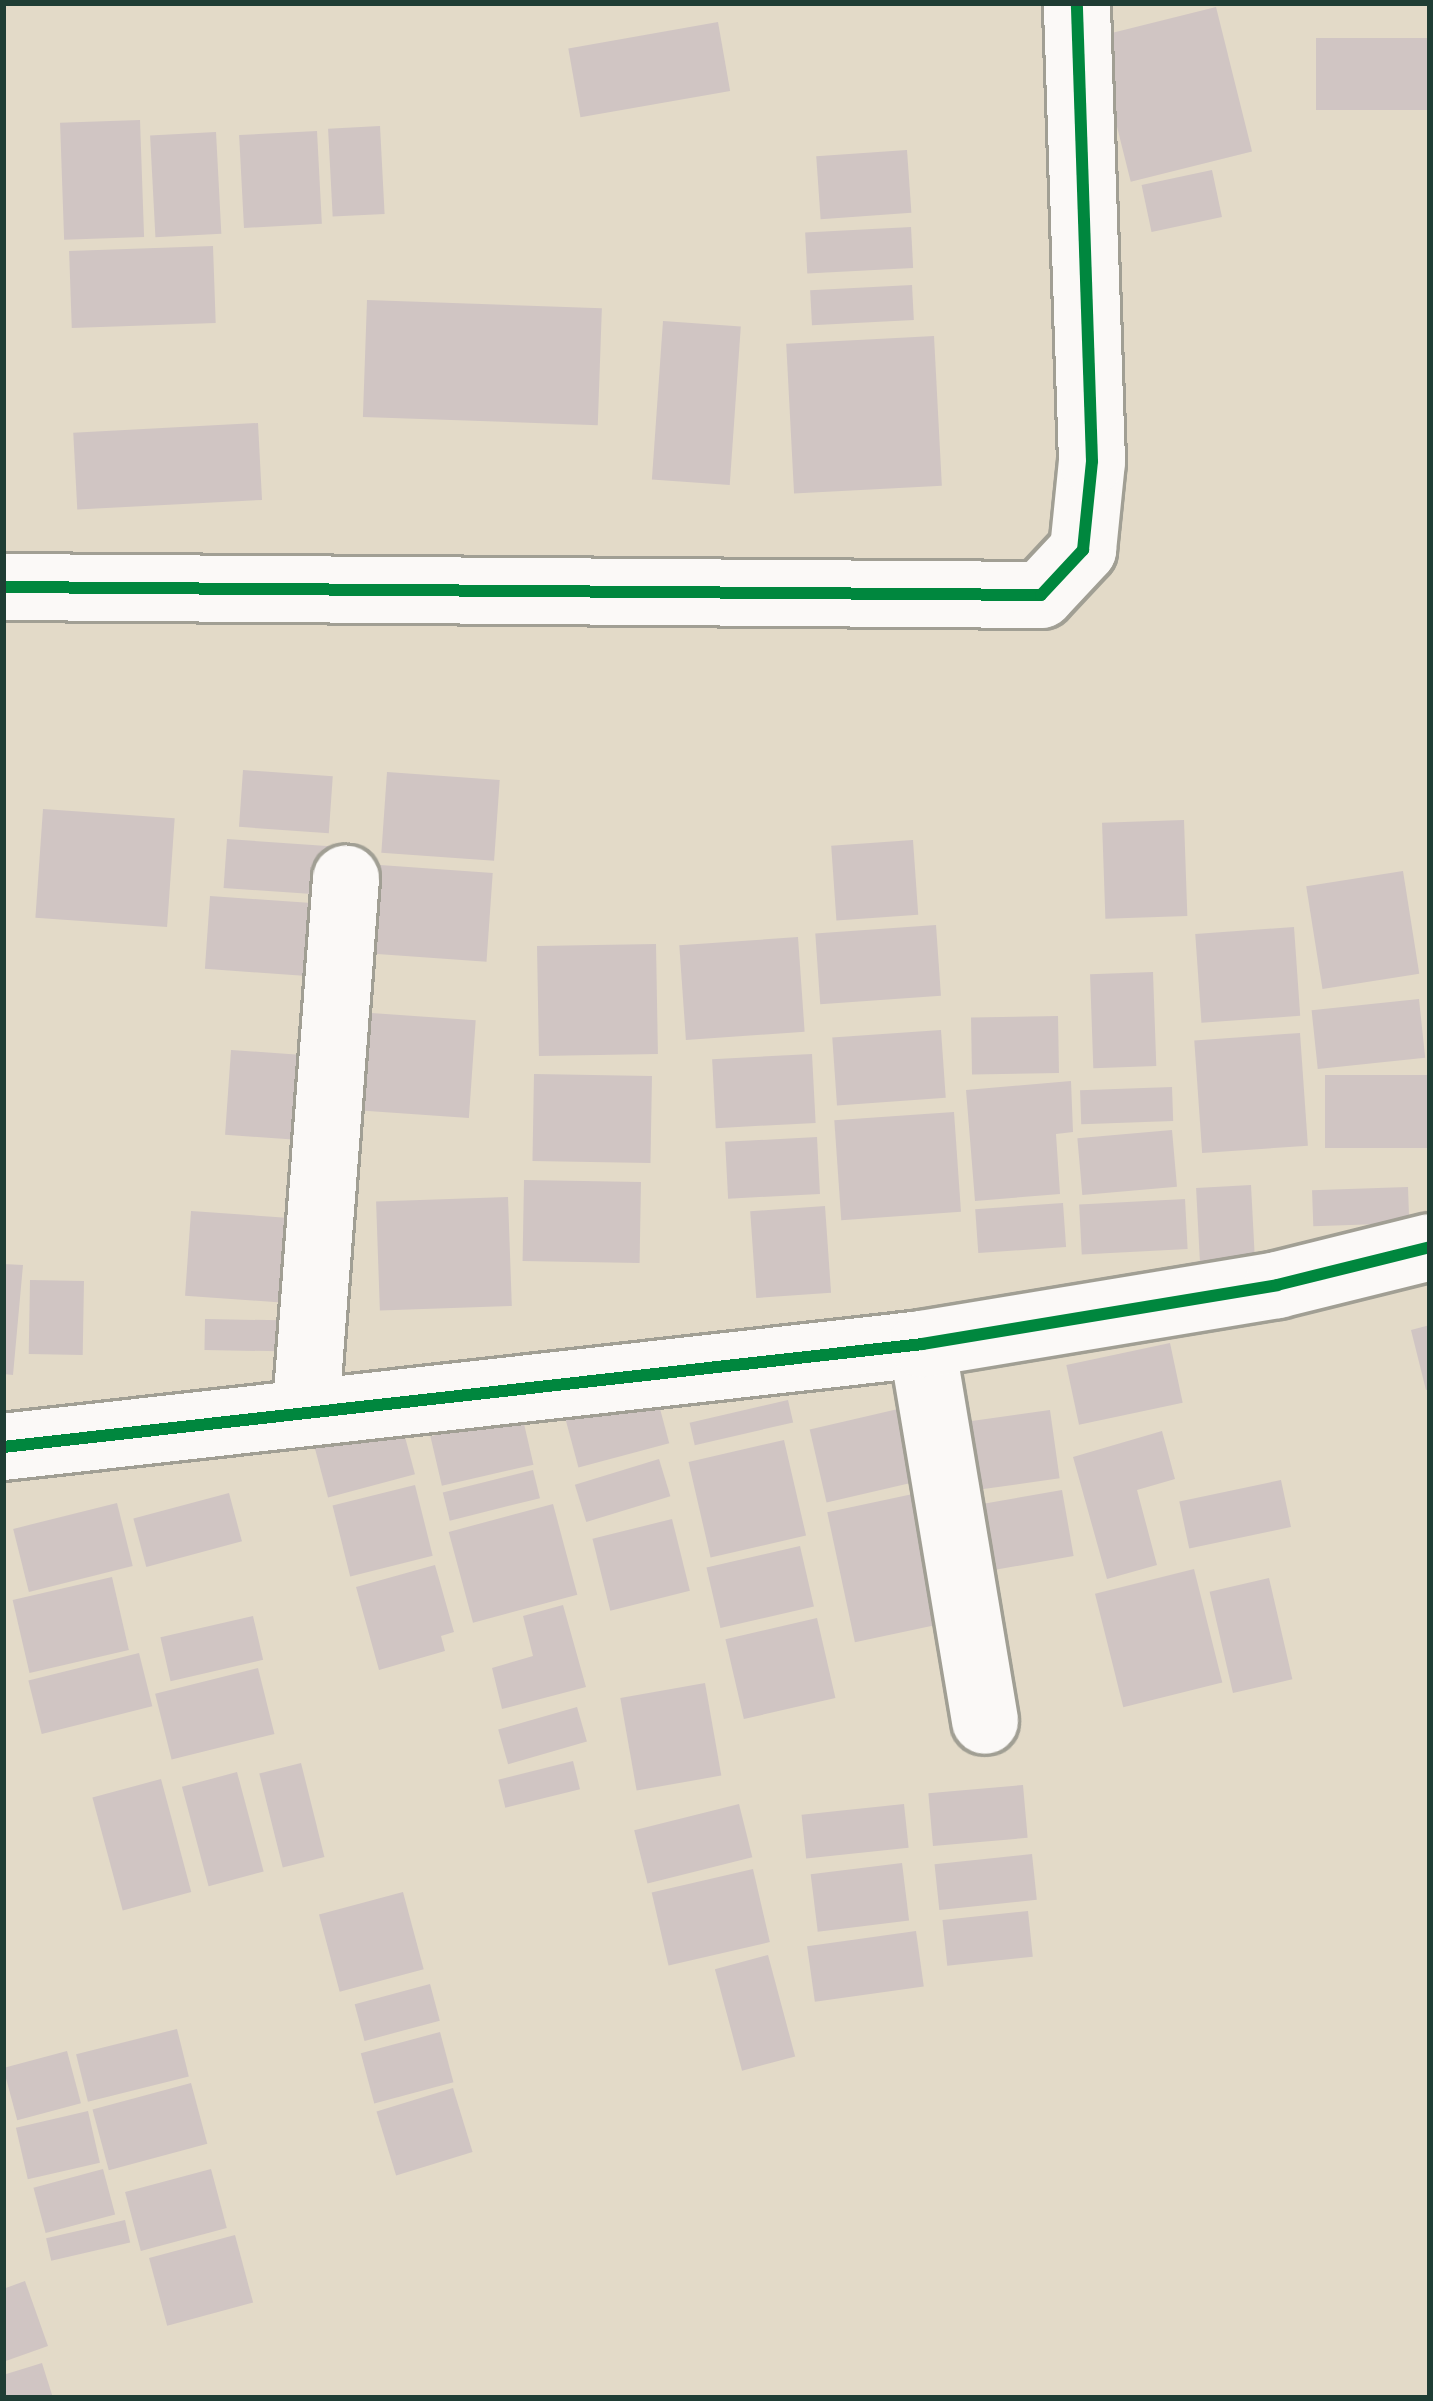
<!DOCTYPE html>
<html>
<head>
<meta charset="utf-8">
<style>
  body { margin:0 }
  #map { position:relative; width:1433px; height:2401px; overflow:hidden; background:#e3dac8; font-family:Kalam,sans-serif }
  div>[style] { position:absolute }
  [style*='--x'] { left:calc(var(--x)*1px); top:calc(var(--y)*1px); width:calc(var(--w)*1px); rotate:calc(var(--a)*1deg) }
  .building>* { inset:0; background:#d0c5c3; transform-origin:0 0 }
  .roads { filter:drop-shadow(3px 0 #a19f94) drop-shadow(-3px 0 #a19f94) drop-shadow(0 3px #a19f94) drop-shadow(0 -3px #a19f94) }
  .minor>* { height:66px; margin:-33px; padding:0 33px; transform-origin:33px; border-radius:33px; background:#fbf9f7 }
  .cycleway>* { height:12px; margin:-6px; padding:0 6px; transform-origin:6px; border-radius:6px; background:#00873e }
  span { translate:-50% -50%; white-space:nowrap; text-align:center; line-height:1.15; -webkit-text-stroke:12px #fbf7ec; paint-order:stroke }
  .frame { position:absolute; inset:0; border:6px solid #1f3d34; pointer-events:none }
</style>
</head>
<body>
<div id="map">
  <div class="building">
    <i style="left:1216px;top:7px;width:149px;height:125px;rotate:76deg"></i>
    <i style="left:718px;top:22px;width:70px;height:152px;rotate:80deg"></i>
    <i style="left:1430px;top:38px;width:72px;height:114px;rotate:90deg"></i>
    <i style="left:140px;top:120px;width:117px;height:80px;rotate:88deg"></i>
    <i style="left:380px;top:126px;width:88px;height:52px;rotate:87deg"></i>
    <i style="left:317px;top:131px;width:93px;height:78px;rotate:87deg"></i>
    <i style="left:216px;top:132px;width:102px;height:66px;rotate:87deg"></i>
    <i style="left:907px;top:150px;width:63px;height:91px;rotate:86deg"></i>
    <i style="left:1212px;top:170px;width:48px;height:72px;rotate:78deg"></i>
    <i style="left:911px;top:227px;width:41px;height:106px;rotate:87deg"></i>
    <i style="left:213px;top:246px;width:77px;height:144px;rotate:88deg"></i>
    <i style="left:912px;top:285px;width:35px;height:102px;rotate:87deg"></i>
    <i style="left:367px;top:300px;width:235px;height:117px;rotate:2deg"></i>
    <i style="left:663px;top:321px;width:78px;height:159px;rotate:4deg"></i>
    <i style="left:934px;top:336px;width:150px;height:148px;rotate:87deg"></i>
    <i style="left:258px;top:423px;width:77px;height:185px;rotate:87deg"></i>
    <i style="left:243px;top:770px;width:90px;height:57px;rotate:4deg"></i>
    <i style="left:387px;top:772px;width:113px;height:81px;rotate:4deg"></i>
    <i style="left:43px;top:809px;width:132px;height:109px;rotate:4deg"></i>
    <i style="left:1184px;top:820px;width:96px;height:82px;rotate:88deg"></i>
    <i style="left:227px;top:839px;width:107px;height:49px;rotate:4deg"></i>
    <i style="left:913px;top:840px;width:75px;height:82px;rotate:86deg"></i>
    <i style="left:380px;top:865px;width:113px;height:89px;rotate:4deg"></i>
    <i style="left:1403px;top:871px;width:104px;height:98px;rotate:81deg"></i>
    <i style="left:210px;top:896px;width:116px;height:73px;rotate:4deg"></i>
    <i style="left:936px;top:925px;width:71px;height:121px;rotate:86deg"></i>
    <i style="left:1294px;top:927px;width:89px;height:99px;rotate:86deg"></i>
    <i style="left:798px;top:937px;width:95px;height:119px;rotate:86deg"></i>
    <i style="left:656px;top:944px;width:110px;height:119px;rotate:89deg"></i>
    <i style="left:1153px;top:972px;width:94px;height:63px;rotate:88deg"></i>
    <i style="left:1419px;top:999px;width:59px;height:108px;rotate:84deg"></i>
    <i style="left:357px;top:1012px;width:119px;height:98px;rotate:4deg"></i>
    <i style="left:1058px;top:1016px;width:57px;height:87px;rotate:89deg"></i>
    <i style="left:941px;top:1030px;width:68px;height:109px;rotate:86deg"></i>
    <i style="left:1300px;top:1033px;width:113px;height:106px;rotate:86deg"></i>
    <i style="left:231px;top:1050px;width:89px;height:85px;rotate:4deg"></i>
    <i style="left:812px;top:1054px;width:69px;height:100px;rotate:87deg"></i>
    <i style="left:534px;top:1074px;width:118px;height:87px;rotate:1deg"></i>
    <i style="left:1430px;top:1075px;width:73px;height:105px;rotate:90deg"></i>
    <i style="clip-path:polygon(1071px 1081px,1073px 1132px,1056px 1134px,1060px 1194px,975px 1201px,966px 1090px)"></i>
    <i style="left:1172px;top:1087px;width:34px;height:92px;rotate:88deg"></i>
    <i style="left:954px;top:1112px;width:100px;height:120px;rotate:86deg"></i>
    <i style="left:1172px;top:1130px;width:57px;height:95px;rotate:85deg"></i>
    <i style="left:817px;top:1137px;width:57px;height:92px;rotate:87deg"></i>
    <i style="left:524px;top:1180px;width:117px;height:81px;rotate:1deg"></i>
    <i style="left:1251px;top:1185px;width:82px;height:55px;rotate:87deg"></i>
    <i style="left:1408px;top:1187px;width:36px;height:96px;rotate:88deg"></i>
    <i style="left:508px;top:1197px;width:109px;height:132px;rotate:88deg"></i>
    <i style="left:1185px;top:1199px;width:50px;height:106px;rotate:87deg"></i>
    <i style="left:1063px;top:1203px;width:44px;height:88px;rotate:86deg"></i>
    <i style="left:825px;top:1206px;width:87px;height:75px;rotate:86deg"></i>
    <i style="left:191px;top:1211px;width:113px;height:85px;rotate:4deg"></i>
    <i style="clip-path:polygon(3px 1264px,23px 1265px,13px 1375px,3px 1374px)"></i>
    <i style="left:30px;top:1280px;width:54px;height:74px;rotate:1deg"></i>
    <i style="left:205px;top:1319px;width:91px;height:31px;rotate:1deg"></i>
    <i style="clip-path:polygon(1430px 1325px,1430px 1389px,1426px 1390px,1411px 1330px)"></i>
    <i style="left:1170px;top:1343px;width:61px;height:106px;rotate:78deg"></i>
    <i style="left:655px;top:1390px;width:55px;height:94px;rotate:75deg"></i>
    <i style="left:788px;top:1400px;width:23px;height:101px;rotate:77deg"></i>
    <i style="left:911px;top:1406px;width:75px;height:104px;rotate:77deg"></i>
    <i style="left:1050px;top:1410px;width:69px;height:97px;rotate:82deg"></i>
    <i style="left:522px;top:1415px;width:51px;height:94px;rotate:77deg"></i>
    <i style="left:401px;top:1422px;width:54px;height:90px;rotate:75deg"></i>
    <i style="clip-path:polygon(1162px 1431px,1175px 1479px,1137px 1490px,1157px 1565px,1107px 1579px,1073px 1457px)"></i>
    <i style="left:784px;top:1440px;width:98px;height:98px;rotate:77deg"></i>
    <i style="left:659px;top:1459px;width:39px;height:88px;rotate:73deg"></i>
    <i style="left:533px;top:1470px;width:29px;height:93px;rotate:76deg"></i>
    <i style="left:1281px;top:1480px;width:48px;height:104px;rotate:78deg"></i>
    <i style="left:415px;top:1485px;width:73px;height:85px;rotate:76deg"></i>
    <i style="left:1062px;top:1490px;width:67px;height:97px;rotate:80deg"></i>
    <i style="left:927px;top:1491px;width:133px;height:102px;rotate:78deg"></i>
    <i style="left:229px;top:1493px;width:50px;height:99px;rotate:75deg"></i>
    <i style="left:117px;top:1503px;width:65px;height:107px;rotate:76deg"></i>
    <i style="left:553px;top:1504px;width:94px;height:108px;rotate:75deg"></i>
    <i style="left:672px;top:1519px;width:74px;height:82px;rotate:76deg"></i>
    <i style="left:800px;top:1546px;width:62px;height:96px;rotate:77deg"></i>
    <i style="clip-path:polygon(435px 1565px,454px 1632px,441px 1636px,445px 1651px,379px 1670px,356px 1587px)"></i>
    <i style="left:1194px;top:1569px;width:117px;height:102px;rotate:76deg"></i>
    <i style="left:112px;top:1577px;width:75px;height:102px;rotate:77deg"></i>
    <i style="left:1269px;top:1578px;width:104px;height:61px;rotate:77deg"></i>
    <i style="clip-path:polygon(563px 1605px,586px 1687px,502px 1709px,492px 1668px,533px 1656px,523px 1616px)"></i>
    <i style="left:253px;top:1616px;width:45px;height:95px;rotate:77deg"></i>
    <i style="left:817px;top:1618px;width:82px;height:94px;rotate:77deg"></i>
    <i style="left:139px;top:1653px;width:55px;height:114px;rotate:76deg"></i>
    <i style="left:258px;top:1668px;width:68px;height:106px;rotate:76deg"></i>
    <i style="left:705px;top:1683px;width:94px;height:86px;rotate:80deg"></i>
    <i style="left:577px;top:1707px;width:36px;height:82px;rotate:74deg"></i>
    <i style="left:573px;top:1761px;width:29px;height:77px;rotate:76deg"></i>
    <i style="left:301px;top:1763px;width:97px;height:43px;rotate:76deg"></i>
    <i style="left:237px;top:1772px;width:103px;height:57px;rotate:75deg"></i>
    <i style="left:161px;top:1779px;width:117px;height:71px;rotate:75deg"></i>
    <i style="left:1023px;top:1785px;width:53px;height:95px;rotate:85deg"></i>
    <i style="left:739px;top:1804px;width:55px;height:108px;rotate:76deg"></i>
    <i style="left:904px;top:1804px;width:44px;height:103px;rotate:84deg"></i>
    <i style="left:1032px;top:1854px;width:46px;height:98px;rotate:84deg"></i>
    <i style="left:902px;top:1863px;width:58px;height:92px;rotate:83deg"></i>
    <i style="left:753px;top:1869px;width:75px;height:104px;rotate:77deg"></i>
    <i style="left:403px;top:1892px;width:80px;height:87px;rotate:75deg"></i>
    <i style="left:1028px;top:1911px;width:46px;height:86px;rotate:84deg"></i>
    <i style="left:916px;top:1931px;width:56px;height:110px;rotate:82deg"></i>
    <i style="left:768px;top:1955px;width:105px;height:55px;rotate:75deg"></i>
    <i style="left:430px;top:1984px;width:38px;height:78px;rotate:75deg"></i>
    <i style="left:177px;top:2029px;width:49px;height:104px;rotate:76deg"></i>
    <i style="left:440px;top:2032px;width:52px;height:82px;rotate:75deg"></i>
    <i style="left:67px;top:2051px;width:54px;height:66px;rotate:75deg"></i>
    <i style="left:191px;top:2083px;width:63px;height:102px;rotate:75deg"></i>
    <i style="left:453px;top:2088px;width:67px;height:80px;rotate:73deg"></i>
    <i style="left:88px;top:2111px;width:53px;height:74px;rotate:77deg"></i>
    <i style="left:103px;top:2169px;width:47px;height:72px;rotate:75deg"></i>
    <i style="left:211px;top:2169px;width:61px;height:89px;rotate:75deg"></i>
    <i style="left:125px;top:2220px;width:23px;height:81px;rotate:77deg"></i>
    <i style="left:235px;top:2235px;width:70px;height:89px;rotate:75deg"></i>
    <i style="clip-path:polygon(25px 2281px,48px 2346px,3px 2362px,3px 2289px)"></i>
    <i style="clip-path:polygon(42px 2363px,53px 2398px,3px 2398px,3px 2375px)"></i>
  </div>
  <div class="roads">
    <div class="minor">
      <i style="--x:3;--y:587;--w:1038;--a:0.44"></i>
      <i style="--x:1041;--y:595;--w:62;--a:-47"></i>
      <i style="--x:1083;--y:550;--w:89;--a:-84.2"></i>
      <i style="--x:1092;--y:461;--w:458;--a:-91.9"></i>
      <i style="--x:922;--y:1344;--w:382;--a:80.5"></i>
      <i style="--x:306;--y:1408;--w:531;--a:-85.68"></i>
      <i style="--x:3;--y:1447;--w:925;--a:-6.39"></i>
      <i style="--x:922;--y:1344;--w:360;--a:-9.4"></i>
      <i style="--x:1277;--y:1285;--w:158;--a:-13.9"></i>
    </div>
  </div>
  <div class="cycleway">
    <i style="--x:3;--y:587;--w:1038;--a:0.44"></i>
    <i style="--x:1041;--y:595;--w:62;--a:-47"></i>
    <i style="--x:1083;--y:550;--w:89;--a:-84.2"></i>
    <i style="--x:1092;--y:461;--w:458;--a:-91.9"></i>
    <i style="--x:3;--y:1447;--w:925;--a:-6.39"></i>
    <i style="--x:922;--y:1344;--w:360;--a:-9.4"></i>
    <i style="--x:1277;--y:1285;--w:158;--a:-13.9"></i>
  </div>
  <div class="frame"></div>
</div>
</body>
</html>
